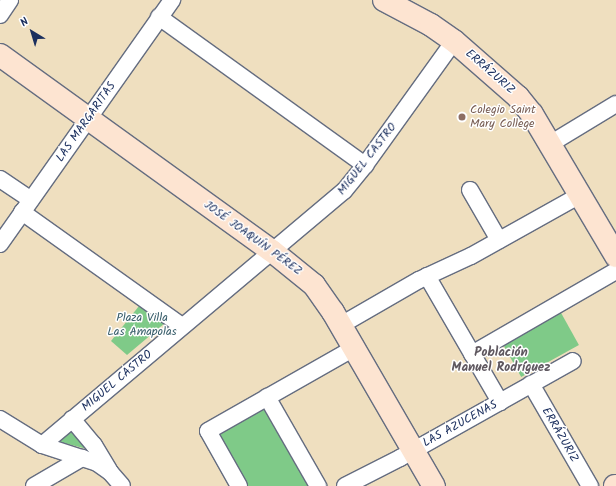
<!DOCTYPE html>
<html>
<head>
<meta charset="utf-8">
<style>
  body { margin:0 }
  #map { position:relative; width:616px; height:486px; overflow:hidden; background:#efdfbf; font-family:Kalam,sans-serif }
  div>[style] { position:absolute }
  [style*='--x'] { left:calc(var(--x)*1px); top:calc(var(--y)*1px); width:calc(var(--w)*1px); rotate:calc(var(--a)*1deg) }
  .green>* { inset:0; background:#7fca88; transform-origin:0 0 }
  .roads { filter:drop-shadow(1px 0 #656d80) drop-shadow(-1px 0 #656d80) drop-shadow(0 1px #656d80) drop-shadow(0 -1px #656d80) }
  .street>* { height:16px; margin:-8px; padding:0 8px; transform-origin:8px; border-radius:8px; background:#fff }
  .secondary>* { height:22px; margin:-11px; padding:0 11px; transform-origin:11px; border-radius:11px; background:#fde4d1 }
  .dots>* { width:11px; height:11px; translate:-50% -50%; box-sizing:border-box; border:2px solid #fff; border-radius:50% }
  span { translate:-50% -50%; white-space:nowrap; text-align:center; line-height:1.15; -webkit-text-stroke:3px #fff; paint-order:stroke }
  .street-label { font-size:12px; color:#1b2f5e }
  .education-label { font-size:12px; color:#785e54 }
  .left { translate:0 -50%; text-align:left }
  .park-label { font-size:12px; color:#395e6b }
  .neighbourhood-label { font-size:13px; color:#5f5860; font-weight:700 }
  .north { position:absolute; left:12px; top:12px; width:40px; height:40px; -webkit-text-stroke:3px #fff; paint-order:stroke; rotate:322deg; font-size:11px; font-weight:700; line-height:16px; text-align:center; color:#1b2f5e }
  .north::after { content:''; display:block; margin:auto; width:14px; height:18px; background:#1b2f5e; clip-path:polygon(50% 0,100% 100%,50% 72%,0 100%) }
</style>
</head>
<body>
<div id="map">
  <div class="green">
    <i style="clip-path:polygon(139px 306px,165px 323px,127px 355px,111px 341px)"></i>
    <i style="left:560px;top:311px;width:39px;height:66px;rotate:61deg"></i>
    <i style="clip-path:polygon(266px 403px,313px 486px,247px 486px,216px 431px)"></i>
    <i style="clip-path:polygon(70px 431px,87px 449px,60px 442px)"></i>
  </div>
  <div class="roads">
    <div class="street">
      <i style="--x:0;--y:15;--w:18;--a:-56"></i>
      <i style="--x:159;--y:17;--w:254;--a:35.7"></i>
      <i style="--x:550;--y:144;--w:77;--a:-31.2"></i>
      <i style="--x:0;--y:179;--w:37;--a:34"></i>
      <i style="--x:470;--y:190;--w:58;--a:59.9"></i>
      <i style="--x:22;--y:212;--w:196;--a:35.5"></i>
      <i style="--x:0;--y:244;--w:299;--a:-54.8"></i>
      <i style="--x:427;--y:276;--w:146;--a:59.9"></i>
      <i style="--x:341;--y:325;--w:90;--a:-30"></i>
      <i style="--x:419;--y:280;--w:57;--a:-24.8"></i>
      <i style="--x:471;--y:256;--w:125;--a:-29.2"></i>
      <i style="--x:472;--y:354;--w:166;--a:-30"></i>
      <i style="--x:531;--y:384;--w:118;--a:60"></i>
      <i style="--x:267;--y:397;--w:103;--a:60.2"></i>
      <i style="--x:0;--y:419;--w:49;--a:31.8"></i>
      <i style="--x:42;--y:445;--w:58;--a:18.1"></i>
      <i style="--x:97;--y:463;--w:16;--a:35"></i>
      <i style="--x:110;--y:472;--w:18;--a:49"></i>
      <i style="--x:72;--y:419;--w:34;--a:50"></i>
      <i style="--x:94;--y:445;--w:29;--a:59"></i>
      <i style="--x:42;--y:445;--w:395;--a:-40.1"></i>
      <i style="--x:344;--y:191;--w:33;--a:-51"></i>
      <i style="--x:365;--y:165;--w:153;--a:-54.3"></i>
      <i style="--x:34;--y:486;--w:56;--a:-30.3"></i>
      <i style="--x:239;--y:486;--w:63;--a:-119.4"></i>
      <i style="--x:208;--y:431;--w:168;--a:-29.6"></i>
      <i style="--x:345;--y:486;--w:62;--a:-27"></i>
      <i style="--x:400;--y:458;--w:198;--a:-29.3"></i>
    </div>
    <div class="secondary">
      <i style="--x:384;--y:0;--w:53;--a:28"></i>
      <i style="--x:431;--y:25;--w:28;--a:35"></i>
      <i style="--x:454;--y:41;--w:85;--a:41.2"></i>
      <i style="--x:518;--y:97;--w:22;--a:51"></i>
      <i style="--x:532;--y:114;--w:165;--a:59.4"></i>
      <i style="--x:0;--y:55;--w:335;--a:35.8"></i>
      <i style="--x:272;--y:251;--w:54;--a:39"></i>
      <i style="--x:314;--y:285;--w:33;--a:55"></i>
      <i style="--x:333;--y:312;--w:201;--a:59.9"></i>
      <i style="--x:615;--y:486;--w:1;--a:0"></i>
    </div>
  </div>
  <div class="dots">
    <i style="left:462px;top:117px;background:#8d6e63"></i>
  </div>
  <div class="street-label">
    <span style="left:490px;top:72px;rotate:41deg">ERRÁZURIZ</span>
    <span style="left:86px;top:122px;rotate:-55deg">LAS MARGARITAS</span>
    <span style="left:367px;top:159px;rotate:-52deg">MIGUEL CASTRO</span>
    <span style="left:253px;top:238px;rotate:36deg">JOSÉ JOAQUÍN PÉREZ</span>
    <span style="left:117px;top:381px;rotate:-40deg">MIGUEL CASTRO</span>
    <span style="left:460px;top:424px;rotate:-29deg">LAS AZUCENAS</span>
    <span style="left:560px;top:435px;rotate:60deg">ERRÁZURIZ</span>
  </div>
  <div class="education-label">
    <span class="left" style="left:470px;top:117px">Colegio Saint<br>Mary College</span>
  </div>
  <div class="park-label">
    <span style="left:142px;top:325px">Plaza Villa<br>Las Amapolas</span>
  </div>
  <div class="neighbourhood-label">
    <span style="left:501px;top:361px">Población<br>Manuel Rodríguez</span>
  </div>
  <div class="north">N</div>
</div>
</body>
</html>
